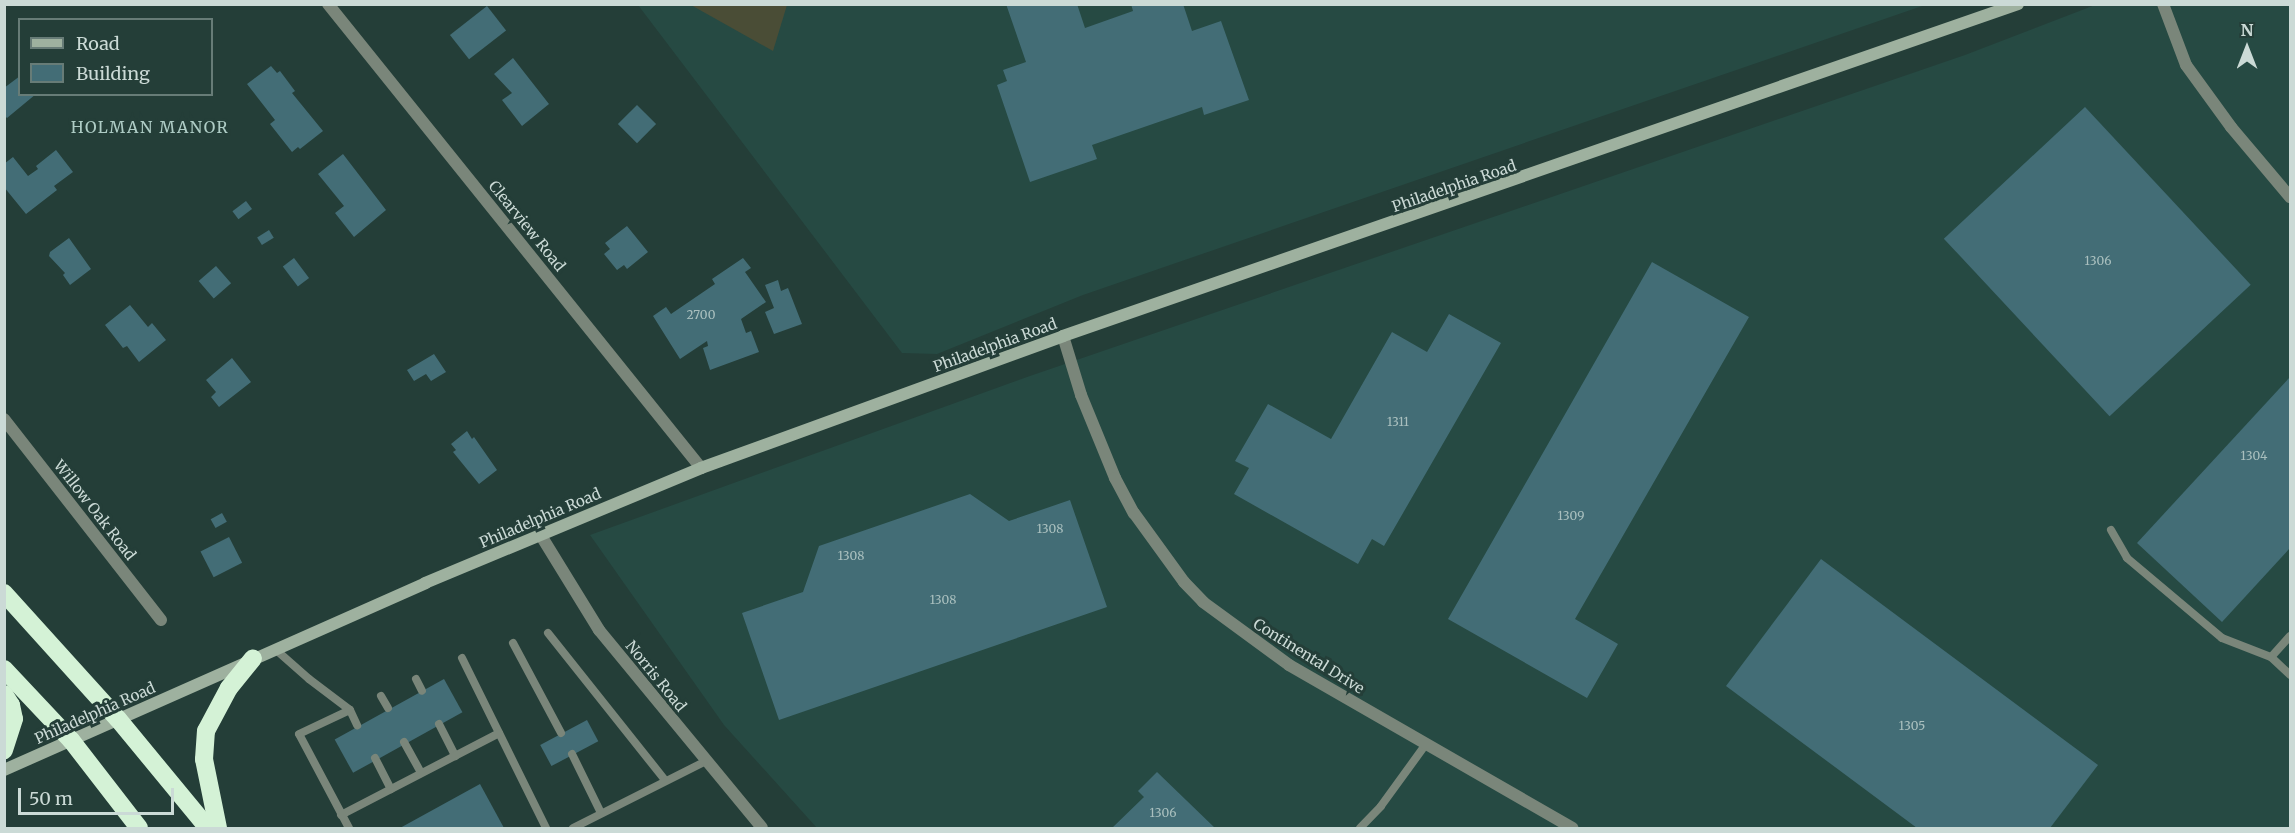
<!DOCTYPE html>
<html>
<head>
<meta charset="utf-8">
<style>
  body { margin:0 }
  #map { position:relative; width:2295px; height:833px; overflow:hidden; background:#243e38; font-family:Merriweather,serif }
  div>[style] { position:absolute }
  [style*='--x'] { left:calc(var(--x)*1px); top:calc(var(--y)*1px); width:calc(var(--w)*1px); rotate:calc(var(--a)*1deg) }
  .built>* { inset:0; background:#264a43 }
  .green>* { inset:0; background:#4a4d36 }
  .building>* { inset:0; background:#436d76; transform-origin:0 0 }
  .lane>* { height:8px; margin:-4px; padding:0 4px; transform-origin:4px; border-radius:4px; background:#7a867a }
  .street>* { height:12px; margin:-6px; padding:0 6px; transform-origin:6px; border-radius:6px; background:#7a867a }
  .secondary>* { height:12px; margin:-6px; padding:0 6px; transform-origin:6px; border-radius:6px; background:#9eb19f }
  .highway>* { height:18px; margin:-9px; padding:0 9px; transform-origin:9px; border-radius:9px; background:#d4f2d6 }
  span { translate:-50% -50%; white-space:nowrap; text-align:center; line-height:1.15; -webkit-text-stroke:6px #243e38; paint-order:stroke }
  .number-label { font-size:12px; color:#a9bfbe }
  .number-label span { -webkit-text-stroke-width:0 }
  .street-label { font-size:15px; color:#cbdad6 }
  .neighbourhood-label { font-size:16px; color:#aeccc5; letter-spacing:1.5px }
  .frame { position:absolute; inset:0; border:6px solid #cbdad6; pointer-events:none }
  .legend { position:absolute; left:18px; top:18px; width:195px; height:78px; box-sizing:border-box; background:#243e38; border:2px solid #677c77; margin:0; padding:8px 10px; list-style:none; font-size:18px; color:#cbdad6 }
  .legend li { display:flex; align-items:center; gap:12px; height:30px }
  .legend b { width:30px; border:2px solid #677c77 }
  .north { position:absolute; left:2217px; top:18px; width:60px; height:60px; -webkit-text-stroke:4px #243e38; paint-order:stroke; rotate:0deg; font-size:16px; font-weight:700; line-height:24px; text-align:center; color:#cbdad6 }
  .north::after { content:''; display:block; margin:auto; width:21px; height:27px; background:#cbdad6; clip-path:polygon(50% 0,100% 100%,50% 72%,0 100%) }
  .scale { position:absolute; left:18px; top:788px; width:156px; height:27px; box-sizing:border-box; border:3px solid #cbdad6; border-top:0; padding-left:8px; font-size:18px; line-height:21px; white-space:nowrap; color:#cbdad6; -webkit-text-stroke:4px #243e38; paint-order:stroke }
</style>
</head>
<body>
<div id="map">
  <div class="built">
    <i style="clip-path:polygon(638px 5px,1925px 5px,1083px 295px,937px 354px,902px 353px)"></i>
    <i style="clip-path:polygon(2095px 5px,2290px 5px,2290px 828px,817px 828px,724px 725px,590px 535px,1027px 377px,1965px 55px)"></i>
  </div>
  <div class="green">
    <i style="clip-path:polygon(691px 5px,787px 5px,773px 51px)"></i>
  </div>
  <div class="building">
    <i style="clip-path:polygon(1006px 4px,1077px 4px,1085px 28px,1133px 11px,1131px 4px,1183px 4px,1192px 31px,1221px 21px,1249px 100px,1204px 115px,1202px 107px,1092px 145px,1097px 159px,1030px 182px,997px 85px,1007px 81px,1003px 70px,1026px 62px)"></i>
    <i style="left:487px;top:6px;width:31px;height:47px;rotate:52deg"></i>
    <i style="clip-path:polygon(513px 58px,549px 104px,522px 126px,502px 100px,512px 93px,494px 74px)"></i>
    <i style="clip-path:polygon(271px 66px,277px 73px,280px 71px,295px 91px,292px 93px,323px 131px,300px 149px,298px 147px,292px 152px,270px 124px,275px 120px,247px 84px)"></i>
    <i style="clip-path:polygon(20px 76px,20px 94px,36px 94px,7px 118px,4px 115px,4px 88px)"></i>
    <i style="left:637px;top:105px;width:27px;height:27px;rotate:45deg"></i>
    <i style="left:2085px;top:107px;width:243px;height:193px;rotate:47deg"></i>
    <i style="clip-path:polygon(56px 150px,73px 172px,54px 186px,57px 190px,26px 214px,4px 187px,4px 164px,13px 157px,28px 176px,38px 169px,36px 166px)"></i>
    <i style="clip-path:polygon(343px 154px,386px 210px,354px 237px,335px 213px,344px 206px,318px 174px)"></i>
    <i style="left:246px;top:201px;width:10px;height:17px;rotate:53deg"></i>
    <i style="clip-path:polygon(627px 226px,648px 252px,627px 269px,624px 265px,617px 270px,604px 254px,610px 249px,605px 243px)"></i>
    <i style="left:269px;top:230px;width:9px;height:14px;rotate:58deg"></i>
    <i style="clip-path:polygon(69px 238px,91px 269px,70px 285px,63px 275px,65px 273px,49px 256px,50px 252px)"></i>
    <i style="left:294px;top:258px;width:25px;height:14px;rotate:53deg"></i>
    <i style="clip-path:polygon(743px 258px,751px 268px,745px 272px,766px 302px,741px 319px,746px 333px,751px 331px,759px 352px,710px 370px,703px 348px,708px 346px,707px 341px,680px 359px,653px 316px,666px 307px,671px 314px,715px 284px,712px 279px)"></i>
    <i style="clip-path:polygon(1652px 262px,1749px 317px,1575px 619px,1618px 644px,1587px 698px,1448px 619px)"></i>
    <i style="left:216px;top:266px;width:23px;height:23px;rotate:49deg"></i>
    <i style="clip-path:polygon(778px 280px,781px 291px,788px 288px,802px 324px,774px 334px,765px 312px,774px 308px,765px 285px)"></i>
    <i style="clip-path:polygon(130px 305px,148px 327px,152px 323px,166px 340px,139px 362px,127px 346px,123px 348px,105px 325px)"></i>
    <i style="clip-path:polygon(1449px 314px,1501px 343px,1384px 546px,1372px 539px,1358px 564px,1234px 494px,1249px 468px,1235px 461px,1268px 404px,1331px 439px,1392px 332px,1427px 352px)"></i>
    <i style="clip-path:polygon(434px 354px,446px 372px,431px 381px,426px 374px,414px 381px,407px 370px)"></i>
    <i style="clip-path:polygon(232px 358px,251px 382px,219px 407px,211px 397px,216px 392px,206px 380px)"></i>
    <i style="clip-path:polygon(2290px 377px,2290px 548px,2222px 622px,2137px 543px)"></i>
    <i style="clip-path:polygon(467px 431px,472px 439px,474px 437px,497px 470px,479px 484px,453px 452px,456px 450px,451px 444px)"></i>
    <i style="clip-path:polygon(970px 494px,1009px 521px,1070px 500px,1107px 607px,779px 720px,742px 613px,803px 592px,819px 546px)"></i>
    <i style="left:222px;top:513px;width:10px;height:13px;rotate:61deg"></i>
    <i style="left:229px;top:537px;width:29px;height:32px;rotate:63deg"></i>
    <i style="clip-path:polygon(1821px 559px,2098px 765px,2050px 828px,1917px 828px,1726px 686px)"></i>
    <i style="left:444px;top:679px;width:38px;height:125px;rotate:61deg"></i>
    <i style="left:587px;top:720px;width:24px;height:53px;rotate:62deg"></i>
    <i style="clip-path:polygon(1157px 772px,1215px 828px,1112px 828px,1144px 797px,1138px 791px)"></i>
    <i style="clip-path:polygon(480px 784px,504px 828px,400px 828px)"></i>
  </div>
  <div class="lane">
    <i style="--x:2111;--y:530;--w:32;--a:60"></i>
    <i style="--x:2127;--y:558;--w:124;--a:40.1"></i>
    <i style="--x:2222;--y:638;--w:53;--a:21.2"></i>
    <i style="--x:548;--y:633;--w:188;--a:51.5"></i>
    <i style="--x:2290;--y:636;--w:28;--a:132"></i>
    <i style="--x:2271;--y:657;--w:26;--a:43"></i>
    <i style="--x:513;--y:643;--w:102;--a:61.9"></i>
    <i style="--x:275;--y:649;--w:45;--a:41.4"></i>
    <i style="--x:309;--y:679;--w:51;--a:37.1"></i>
    <i style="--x:350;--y:710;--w:17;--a:65"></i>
    <i style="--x:462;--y:658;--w:190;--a:63.7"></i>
    <i style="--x:416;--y:679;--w:13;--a:63"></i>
    <i style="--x:381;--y:696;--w:14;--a:60"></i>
    <i style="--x:439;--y:724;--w:36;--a:63"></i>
    <i style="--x:404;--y:742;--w:35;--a:61"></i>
    <i style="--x:572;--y:754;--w:66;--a:63.8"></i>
    <i style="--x:375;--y:758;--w:35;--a:63"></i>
    <i style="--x:341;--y:815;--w:178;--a:-27.4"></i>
    <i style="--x:349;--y:828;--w:106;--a:-118"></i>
    <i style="--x:299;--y:734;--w:56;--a:-25.2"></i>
    <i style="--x:573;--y:828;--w:149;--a:-26.7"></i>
    <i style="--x:1360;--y:828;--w:30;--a:-46"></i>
    <i style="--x:1381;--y:806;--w:77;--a:-54"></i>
  </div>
  <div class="street">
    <i style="--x:328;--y:4;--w:595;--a:51.2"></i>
    <i style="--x:2163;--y:4;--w:65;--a:69.3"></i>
    <i style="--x:2186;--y:65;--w:77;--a:54"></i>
    <i style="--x:2231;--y:127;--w:92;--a:49.9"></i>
    <i style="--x:1063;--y:336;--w:62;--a:73"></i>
    <i style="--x:1081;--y:395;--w:90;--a:67.7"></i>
    <i style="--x:1115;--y:478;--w:40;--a:62"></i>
    <i style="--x:1134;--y:513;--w:85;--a:54.1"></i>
    <i style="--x:1184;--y:582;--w:28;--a:46"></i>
    <i style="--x:1203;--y:602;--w:107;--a:36.2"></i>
    <i style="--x:1289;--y:665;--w:327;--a:29.9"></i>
    <i style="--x:4;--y:419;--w:255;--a:52"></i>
    <i style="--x:540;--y:534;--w:113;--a:58.4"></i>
    <i style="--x:599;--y:630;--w:256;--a:50.5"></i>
  </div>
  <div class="secondary">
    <i style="--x:4;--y:770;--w:461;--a:-23.9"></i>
    <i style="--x:425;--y:583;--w:299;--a:-22.6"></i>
    <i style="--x:701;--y:468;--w:385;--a:-20"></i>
    <i style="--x:1063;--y:336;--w:1011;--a:-19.17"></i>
  </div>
  <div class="highway">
    <i style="--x:4;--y:593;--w:170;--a:47.9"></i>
    <i style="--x:118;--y:719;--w:141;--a:50.5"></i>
    <i style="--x:4;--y:669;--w:98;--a:46.7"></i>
    <i style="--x:71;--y:740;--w:111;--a:52.3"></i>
    <i style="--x:4;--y:694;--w:13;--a:58"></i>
    <i style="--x:11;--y:705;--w:14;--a:78"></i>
    <i style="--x:14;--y:719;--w:33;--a:108"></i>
    <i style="--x:218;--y:828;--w:70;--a:-101.5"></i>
    <i style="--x:204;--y:759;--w:28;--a:-86"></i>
    <i style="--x:206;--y:731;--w:49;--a:-61.9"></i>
    <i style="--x:229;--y:688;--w:38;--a:-51"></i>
  </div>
  <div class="number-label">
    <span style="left:2098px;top:261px">1306</span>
    <span style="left:701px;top:315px">2700</span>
    <span style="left:1398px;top:422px">1311</span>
    <span style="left:2254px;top:456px">1304</span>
    <span style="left:1571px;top:516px">1309</span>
    <span style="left:1050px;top:529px">1308</span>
    <span style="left:851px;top:556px">1308</span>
    <span style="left:943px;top:600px">1308</span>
    <span style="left:1912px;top:726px">1305</span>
    <span style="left:1163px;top:813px">1306</span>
  </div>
  <div class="street-label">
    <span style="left:1454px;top:186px;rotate:-19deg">Philadelphia Road</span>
    <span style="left:527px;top:226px;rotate:51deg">Clearview Road</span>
    <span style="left:995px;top:345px;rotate:-20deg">Philadelphia Road</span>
    <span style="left:95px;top:510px;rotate:52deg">Willow Oak Road</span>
    <span style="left:540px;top:518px;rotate:-23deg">Philadelphia Road</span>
    <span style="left:1309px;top:656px;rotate:32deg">Continental Drive</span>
    <span style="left:656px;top:676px;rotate:51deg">Norris Road</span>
    <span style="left:95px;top:713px;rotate:-24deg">Philadelphia Road</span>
  </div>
  <div class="neighbourhood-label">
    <span style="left:150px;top:127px">HOLMAN MANOR</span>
  </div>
  <div class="frame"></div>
  <ul class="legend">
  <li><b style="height:8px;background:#9eb19f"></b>Road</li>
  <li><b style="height:16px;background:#436d76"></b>Building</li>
  </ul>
  <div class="north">N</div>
  <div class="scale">50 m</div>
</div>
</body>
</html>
